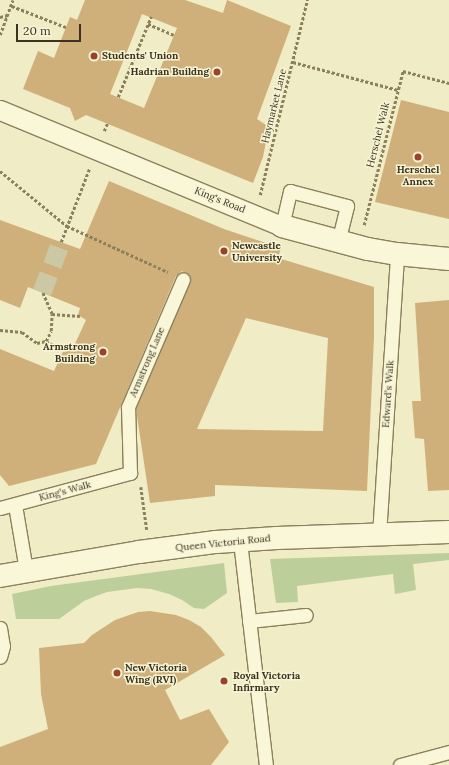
<!DOCTYPE html>
<html>
<head>
<meta charset="utf-8">
<style>
  body { margin:0 }
  #map { position:relative; width:449px; height:765px; overflow:hidden; background:#f0ecc5; font-family:Lora,serif }
  div>[style] { position:absolute }
  [style*='--x'] { left:calc(var(--x)*1px); top:calc(var(--y)*1px); width:calc(var(--w)*1px); rotate:calc(var(--a)*1deg) }
  .green>* { inset:0; background:#bcce99 }
  .building>* { inset:0; background:#cfb07a }
  .pedestrian-tunnel>* { height:19px; margin-top:-9.5px; transform-origin:0; background:repeating-linear-gradient(90deg,#ccc7a4 0 19px,transparent 0 29px) }
  .path>* { height:2.5px; margin-top:-1.25px; transform-origin:0; background:repeating-linear-gradient(90deg,#8b805b 0 3px,transparent 0 5px) }
  .roads { filter:drop-shadow(1px 0 #8b805b) drop-shadow(-1px 0 #8b805b) drop-shadow(0 1px #8b805b) drop-shadow(0 -1px #8b805b) }
  .service>* { height:13px; margin:-6.5px; padding:0 6.5px; transform-origin:6.5px; border-radius:6.5px; background:#faf7d9 }
  .pedestrian>* { height:19px; margin:-9.5px; padding:0 9.5px; transform-origin:9.5px; border-radius:9.5px; background:#faf7d9 }
  .minor>* { height:22px; margin:-11px; padding:0 11px; transform-origin:11px; border-radius:11px; background:#faf7d9 }
  .tertiary>* { height:22px; margin:-11px; padding:0 11px; transform-origin:11px; border-radius:11px; background:#faf7d9 }
  .dots>* { width:11px; height:11px; translate:-50% -50%; box-sizing:border-box; border:2px solid #f7f4d5; border-radius:50% }
  span { translate:-50% -50%; white-space:nowrap; text-align:center; line-height:1.15; -webkit-text-stroke:3px #f7f4d5; paint-order:stroke }
  .poi-label { font-size:10px; color:#3b331f; font-weight:700 }
  .left { translate:0 -50%; text-align:left }
  .right { translate:-100% -50%; text-align:right }
  .street-label { font-size:10px; color:#3b331f }
  .scale { position:absolute; left:16px; top:24px; width:65px; height:18px; box-sizing:border-box; border:2px solid #3b331f; border-top:0; padding-left:5px; font-size:12px; line-height:14px; white-space:nowrap; color:#3b331f; -webkit-text-stroke:3px #f7f4d5; paint-order:stroke }
</style>
</head>
<body>
<div id="map">
  <div class="green">
    <i style="clip-path:polygon(449px 553px,449px 560px,413px 564px,416px 590px,395px 594px,393px 574px,297px 586px,298px 602px,276px 603px,270px 559px)"></i>
    <i style="clip-path:polygon(224px 563px,227px 593px,204px 609px,194px 608px,182px 600px,169px 594px,151px 589px,137px 588px,107px 592px,96px 596px,84px 601px,59px 619px,16px 619px,12px 594px,51px 586px)"></i>
  </div>
  <div class="building">
    <i style="clip-path:polygon(evenodd,85px 0,185px 0,223px 13px,227px 0,291px 26px,257px 119px,269px 127px,263px 157px,253px 183px,86px 115px,75px 121px,70px 108px,23px 89px,38px 51px,54px 58px,70px 17px,77px 20px,85px 0,142px 14px,177px 28px,144px 108px,110px 94px,142px 14px)"></i>
    <i style="clip-path:polygon(401px 100px,449px 112px,449px 219px,375px 202px)"></i>
    <i style="clip-path:polygon(evenodd,109px 181px,224px 229px,281px 248px,278px 258px,374px 287px,374px 337px,367px 491px,215px 485px,215px 496px,150px 503px,136px 409px,190px 282px,190px 275px,182px 271px,176px 276px,96px 464px,9px 486px,0 475px,0 349px,54px 371px,66px 345px,73px 348px,86px 320px,78px 315px,80px 308px,28px 287px,20px 308px,0 300px,0 220px,80px 249px,109px 181px,246px 318px,328px 338px,323px 431px,197px 429px,246px 318px)"></i>
    <i style="clip-path:polygon(449px 300px,449px 490px,428px 491px,424px 439px,415px 438px,412px 401px,421px 401px,415px 303px)"></i>
    <i style="clip-path:polygon(150px 611px,176px 615px,189px 620px,201px 627px,211px 637px,225px 655px,165px 690px,180px 720px,209px 709px,229px 742px,211px 765px,0 765px,0 747px,48px 729px,41px 694px,39px 648px,84px 643px,92px 635px,115px 620px,138px 612px)"></i>
  </div>
  <div class="pedestrian-tunnel">
    <i style="--x:42;--y:292;--w:53;--a:-69.2"></i>
  </div>
  <div class="path">
    <i style="--x:12;--y:6;--w:58;--a:21.3"></i>
    <i style="--x:0;--y:17;--w:8;--a:-14"></i>
    <i style="--x:148;--y:24;--w:28;--a:23"></i>
    <i style="--x:0;--y:35;--w:37;--a:-70"></i>
    <i style="--x:293;--y:62;--w:109;--a:14.9"></i>
    <i style="--x:118;--y:97;--w:87;--a:-67.6"></i>
    <i style="--x:104;--y:131;--w:8;--a:-67"></i>
    <i style="--x:0;--y:171;--w:87;--a:39.4"></i>
    <i style="--x:67;--y:226;--w:111;--a:24.5"></i>
    <i style="--x:260;--y:195;--w:201;--a:-76.4"></i>
    <i style="--x:364;--y:225;--w:159;--a:-75.8"></i>
    <i style="--x:403;--y:71;--w:48;--a:14.6"></i>
    <i style="--x:61;--y:242;--w:80;--a:-68.9"></i>
    <i style="--x:52;--y:314;--w:28;--a:4"></i>
    <i style="--x:0;--y:330;--w:22;--a:5"></i>
    <i style="--x:22;--y:332;--w:19;--a:36"></i>
    <i style="--x:37;--y:343;--w:9;--a:-13"></i>
    <i style="--x:46;--y:341;--w:11;--a:-63"></i>
    <i style="--x:51;--y:331;--w:17;--a:-87"></i>
    <i style="--x:52;--y:314;--w:24;--a:-114"></i>
    <i style="--x:46;--y:341;--w:20;--a:27"></i>
    <i style="--x:141;--y:487;--w:43;--a:82.1"></i>
  </div>
  <div class="roads">
    <div class="service">
      <i style="--x:282;--y:226;--w:36;--a:-77"></i>
      <i style="--x:290;--y:191;--w:59;--a:14.7"></i>
      <i style="--x:347;--y:206;--w:37;--a:104"></i>
      <i style="--x:15;--y:505;--w:66;--a:80.4"></i>
      <i style="--x:0;--y:508;--w:135;--a:-15.1"></i>
      <i style="--x:130;--y:473;--w:66;--a:-91.7"></i>
      <i style="--x:128;--y:407;--w:139;--a:-66.7"></i>
      <i style="--x:379;--y:535;--w:282;--a:-86.3"></i>
      <i style="--x:240;--y:541;--w:226;--a:83.4"></i>
      <i style="--x:249;--y:621;--w:57;--a:-6"></i>
      <i style="--x:0;--y:628;--w:18;--a:81"></i>
      <i style="--x:3;--y:646;--w:11;--a:105"></i>
      <i style="--x:400;--y:765;--w:51;--a:-14.9"></i>
    </div>
    <div class="pedestrian">
      <i style="--x:0;--y:110;--w:305;--a:22.4"></i>
    </div>
    <div class="minor">
      <i style="--x:282;--y:226;--w:89;--a:15"></i>
      <i style="--x:368;--y:249;--w:29;--a:10"></i>
      <i style="--x:397;--y:254;--w:52;--a:5.5"></i>
    </div>
    <div class="tertiary">
      <i style="--x:0;--y:576;--w:141;--a:-9.8"></i>
      <i style="--x:139;--y:552;--w:78;--a:-7.4"></i>
      <i style="--x:216;--y:542;--w:61;--a:-3.8"></i>
      <i style="--x:277;--y:538;--w:172;--a:-2"></i>
    </div>
  </div>
  <div class="dots">
    <i style="left:94px;top:56px;background:#9c4229"></i>
    <i style="left:217px;top:72px;background:#9c4229"></i>
    <i style="left:418px;top:157px;background:#9c4229"></i>
    <i style="left:224px;top:251px;background:#9c4229"></i>
    <i style="left:103px;top:352px;background:#9c4229"></i>
    <i style="left:117px;top:673px;background:#9c4229"></i>
    <i style="left:224px;top:681px;background:#9c4229"></i>
  </div>
  <div class="poi-label">
    <span class="left" style="left:102px;top:56px">Students' Union</span>
    <span class="right" style="left:209px;top:72px">Hadrian Buildng</span>
    <span style="left:418px;top:175px">Herschel<br>Annex</span>
    <span class="left" style="left:232px;top:251px">Newcastle<br>University</span>
    <span class="right" style="left:95px;top:352px">Armstrong<br>Building</span>
    <span class="left" style="left:125px;top:673px">New Victoria<br>Wing (RVI)</span>
    <span class="left" style="left:233px;top:681px">Royal Victoria<br>Infirmary</span>
  </div>
  <div class="street-label">
    <span style="left:274px;top:106px;rotate:-76deg">Haymarket Lane</span>
    <span style="left:378px;top:135px;rotate:-76deg">Herschel Walk</span>
    <span style="left:220px;top:200px;rotate:22deg">King's Road</span>
    <span style="left:147px;top:362px;rotate:-67deg">Armstrong Lane</span>
    <span style="left:388px;top:394px;rotate:-86deg">Edward's Walk</span>
    <span style="left:65px;top:491px;rotate:-15deg">King's Walk</span>
    <span style="left:223px;top:543px;rotate:-6deg">Queen Victoria Road</span>
  </div>
  <div class="scale">20 m</div>
</div>
</body>
</html>
